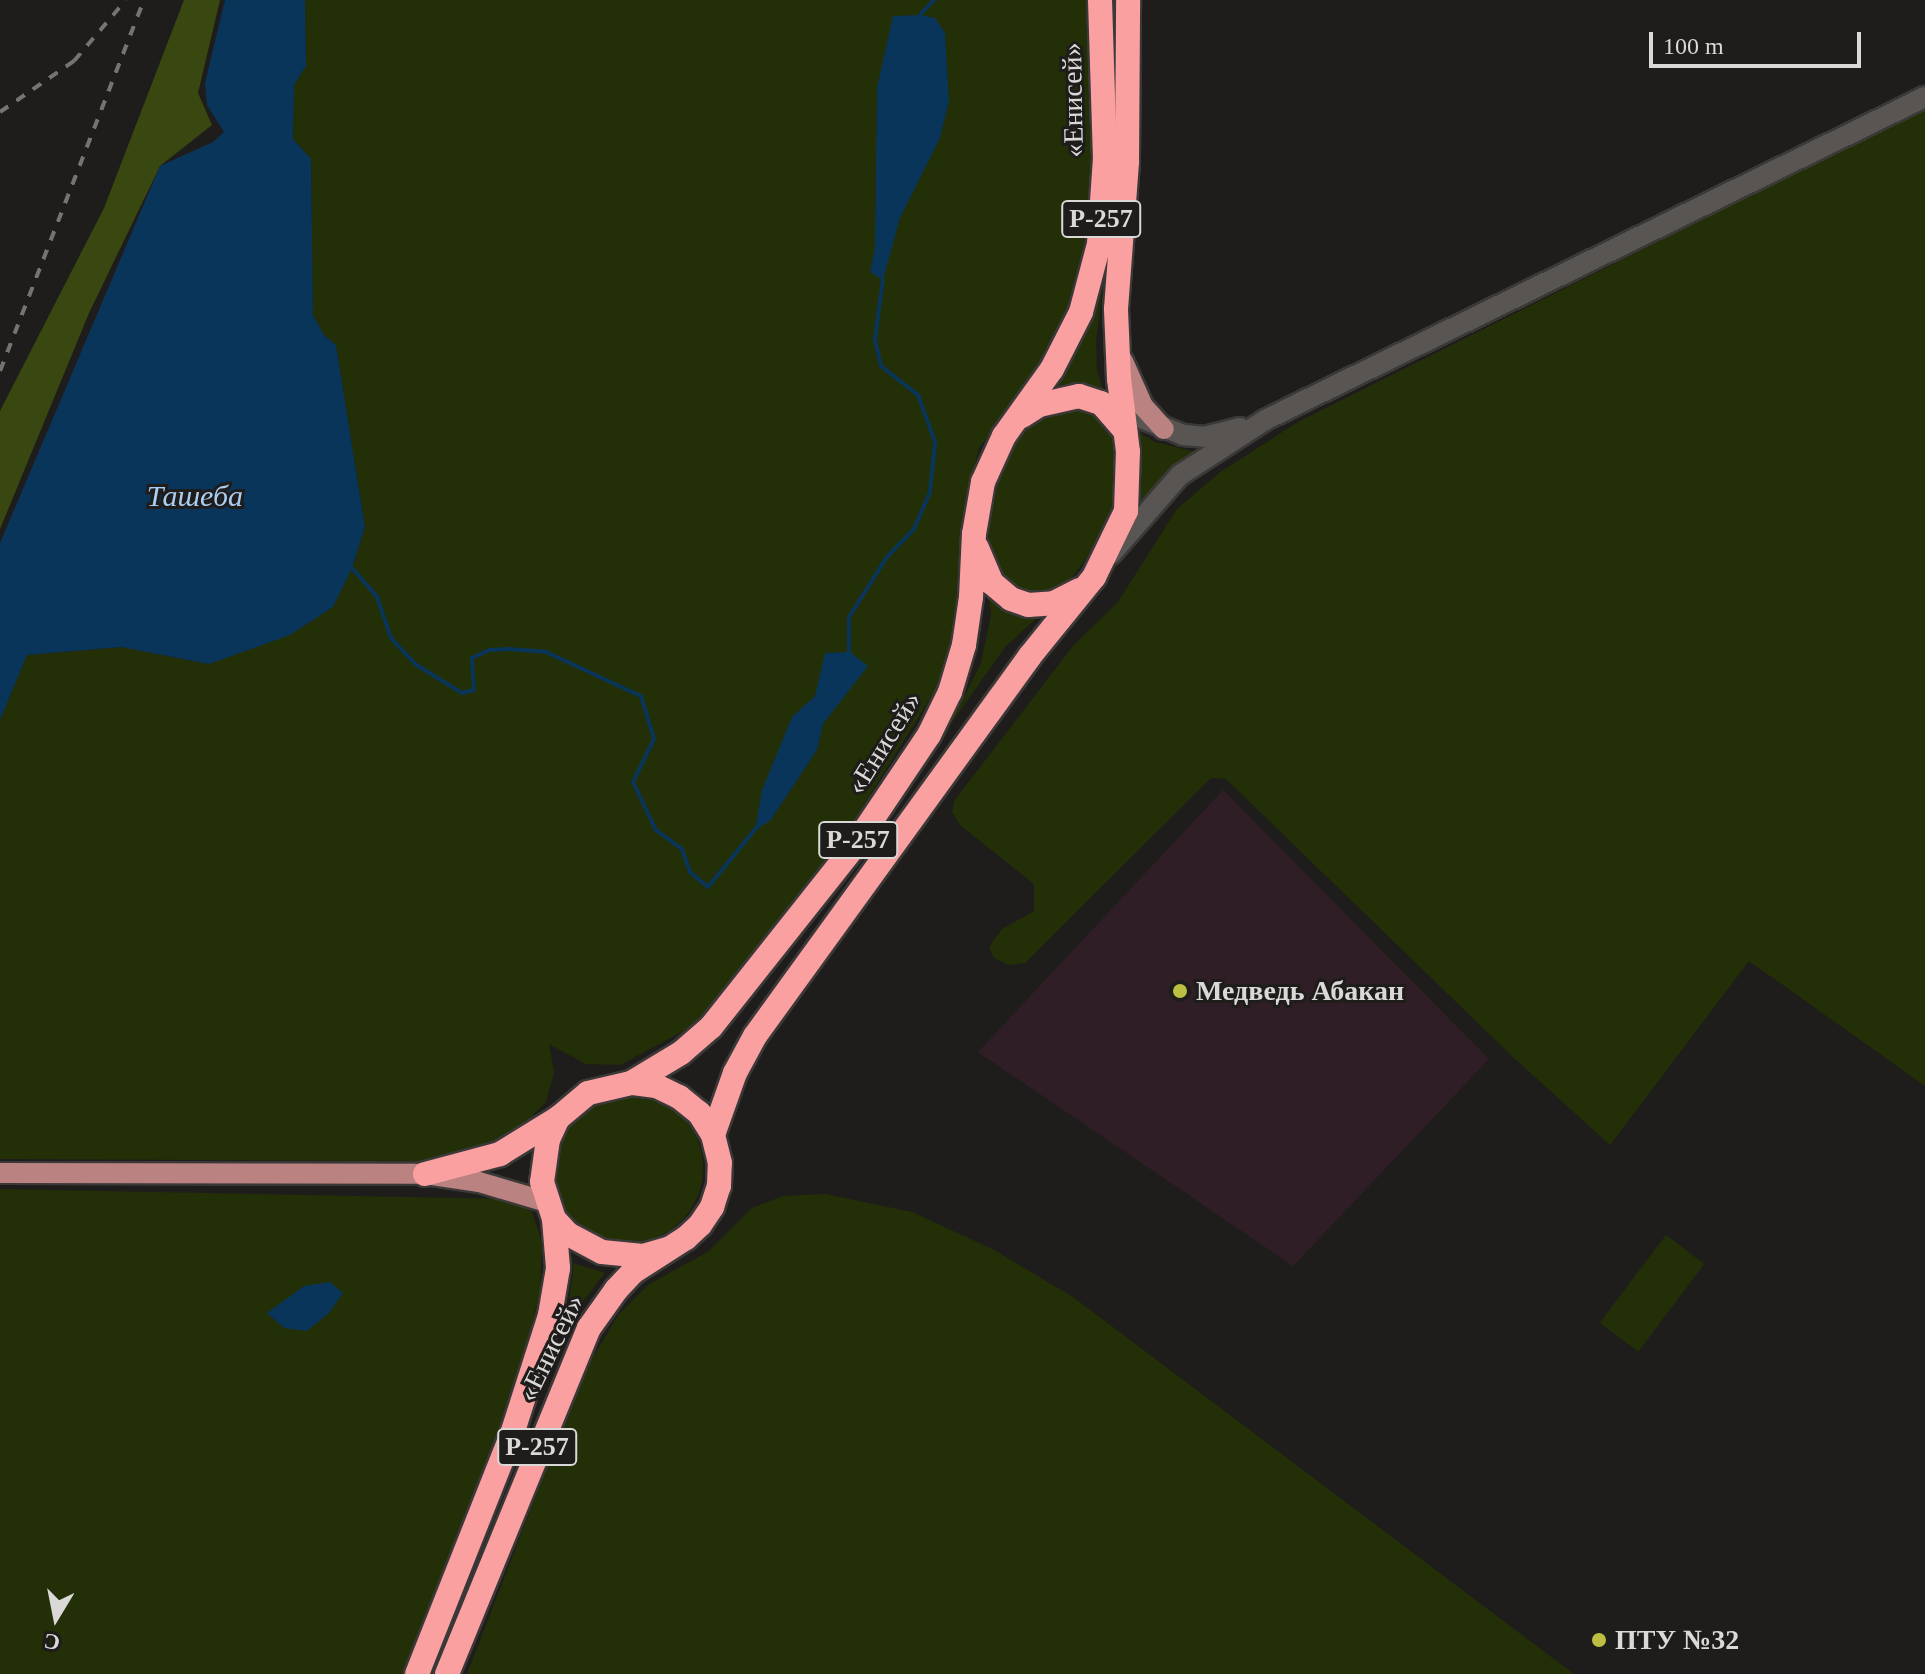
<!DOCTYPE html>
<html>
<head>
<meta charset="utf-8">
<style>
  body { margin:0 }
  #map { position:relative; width:1925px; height:1674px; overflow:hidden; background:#1f1d1b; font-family:Georgia,serif }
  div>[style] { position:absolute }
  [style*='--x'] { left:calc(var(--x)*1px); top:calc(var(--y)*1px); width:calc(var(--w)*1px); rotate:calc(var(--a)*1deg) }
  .commercial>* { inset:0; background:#301e26 }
  .green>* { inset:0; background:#232f07; transform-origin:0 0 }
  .round { border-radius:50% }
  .forest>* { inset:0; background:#384810 }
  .water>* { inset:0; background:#0a355b }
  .stream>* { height:4px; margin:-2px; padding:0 2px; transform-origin:2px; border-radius:2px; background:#0a355b }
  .roads { filter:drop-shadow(2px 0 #3b3938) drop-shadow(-2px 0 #3b3938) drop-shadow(0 2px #3b3938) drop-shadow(0 -2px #3b3938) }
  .secondary>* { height:20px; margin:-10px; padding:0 10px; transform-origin:10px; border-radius:10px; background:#585553 }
  .primary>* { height:20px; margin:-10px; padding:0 10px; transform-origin:10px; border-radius:10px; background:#ba8281 }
  .highway>* { height:24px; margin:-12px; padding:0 12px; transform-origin:12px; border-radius:12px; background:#fba0a0 }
  .rail>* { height:4px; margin-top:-2px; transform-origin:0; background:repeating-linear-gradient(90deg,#767472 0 10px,transparent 0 20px) }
  .dots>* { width:22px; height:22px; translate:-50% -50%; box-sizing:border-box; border:4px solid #1f1d1b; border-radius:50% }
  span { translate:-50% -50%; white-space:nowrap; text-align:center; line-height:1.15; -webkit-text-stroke:6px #1f1d1b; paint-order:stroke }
  .shield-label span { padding:2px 6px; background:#1f1d1b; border:2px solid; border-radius:6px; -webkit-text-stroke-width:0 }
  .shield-label { font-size:26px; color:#dad9d7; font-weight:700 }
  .street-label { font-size:28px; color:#dad9d7 }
  .poi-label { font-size:28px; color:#dad9d7; font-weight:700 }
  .left { translate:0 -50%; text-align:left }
  .water-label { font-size:30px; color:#a9cef4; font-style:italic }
  .north { position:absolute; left:16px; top:1578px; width:80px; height:80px; -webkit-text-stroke:6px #1f1d1b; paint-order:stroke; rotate:190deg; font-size:22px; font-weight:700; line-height:32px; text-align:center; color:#dad9d7 }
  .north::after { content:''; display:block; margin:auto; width:28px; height:36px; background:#dad9d7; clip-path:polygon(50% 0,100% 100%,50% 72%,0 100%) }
  .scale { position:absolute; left:1649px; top:32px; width:212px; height:36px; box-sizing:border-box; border:4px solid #dad9d7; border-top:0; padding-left:10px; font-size:24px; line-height:28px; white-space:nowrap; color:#dad9d7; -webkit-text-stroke:6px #1f1d1b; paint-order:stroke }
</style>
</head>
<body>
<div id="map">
  <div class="commercial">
    <i style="clip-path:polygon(1223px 790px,1489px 1059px,1293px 1266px,978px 1052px)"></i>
  </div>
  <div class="green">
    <i style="clip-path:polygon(305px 0,1086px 0,1091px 160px,1087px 246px,1073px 307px,1043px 364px,979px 448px,962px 519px,961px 598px,953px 647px,936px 689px,842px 840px,700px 1022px,620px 1065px,586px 1064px,549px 1044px,554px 1072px,546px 1102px,529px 1119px,492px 1145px,421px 1161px,0 1159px,0 720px,27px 655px,121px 647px,209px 664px,333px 607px,352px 568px,365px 527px,336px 345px,324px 335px,313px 315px,311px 159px,293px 139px,294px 85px,306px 66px)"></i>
    <i style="clip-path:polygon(1925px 108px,1925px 1086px,1749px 961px,1610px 1145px,1514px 1058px,1226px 779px,1211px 778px,1025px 963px,1009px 965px,994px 958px,989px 947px,1002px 929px,1034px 911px,1034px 884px,961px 826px,952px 812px,954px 801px,1073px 646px,1118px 602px,1177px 509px,1219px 473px,1298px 422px)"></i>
    <i style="clip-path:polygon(1109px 238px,1096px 342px,1097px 371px,1104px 393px,1070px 383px,1051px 387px)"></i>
    <i style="clip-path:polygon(1080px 407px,1098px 414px,1111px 429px,1117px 450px,1118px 481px,1112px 512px,1104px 535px,1073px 576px,1055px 588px,1034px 592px,1017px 588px,1003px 577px,993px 560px,988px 534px,1001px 465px,1015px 441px,1035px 421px,1052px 410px)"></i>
    <i style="clip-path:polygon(1134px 429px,1155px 442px,1196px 452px,1175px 467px,1141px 500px,1141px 451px)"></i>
    <i style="clip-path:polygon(989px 597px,1005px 609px,1039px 616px,1005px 647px,950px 725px,981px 663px,991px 615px)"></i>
    <i class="round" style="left:553px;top:1093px;width:150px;height:150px"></i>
    <i style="clip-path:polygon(0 1189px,510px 1199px,532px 1212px,542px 1242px,540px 1293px,526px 1347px,500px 1426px,403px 1674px,0 1674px)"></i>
    <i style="clip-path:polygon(825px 1194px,912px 1212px,994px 1250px,1073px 1297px,1574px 1674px,467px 1674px,584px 1372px,619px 1314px,648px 1285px,709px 1251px,752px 1208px,783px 1196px)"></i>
    <i style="left:1666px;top:1235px;width:48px;height:110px;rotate:37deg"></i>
    <i style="clip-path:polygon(573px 1263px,605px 1273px,564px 1325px,573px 1274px)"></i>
  </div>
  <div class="forest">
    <i style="clip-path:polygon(184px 0,220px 0,198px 93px,212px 125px,160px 166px,89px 313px,0 529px,0 411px,104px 208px)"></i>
  </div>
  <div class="water">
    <i style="clip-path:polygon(225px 0,305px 0,306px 66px,294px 85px,293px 139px,311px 159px,313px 315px,324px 335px,336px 345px,365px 527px,352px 568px,333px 607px,290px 635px,209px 664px,121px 647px,27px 655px,0 720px,0 543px,160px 166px,213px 142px,224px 132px,207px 105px,205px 83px)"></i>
    <i style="clip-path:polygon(920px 15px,935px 18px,945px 33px,949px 101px,940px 138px,900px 218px,883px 280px,870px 272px,875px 248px,877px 88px,893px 16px)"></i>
    <i style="clip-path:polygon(850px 652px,868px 666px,823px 724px,817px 750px,770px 821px,755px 830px,762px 790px,792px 717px,815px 696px,825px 653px)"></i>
    <i style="clip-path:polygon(330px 1282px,343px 1293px,329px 1313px,307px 1331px,284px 1328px,267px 1313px,304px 1286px)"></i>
  </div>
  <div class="stream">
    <i style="--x:920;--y:15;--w:21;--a:-47"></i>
    <i style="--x:352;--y:568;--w:38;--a:49"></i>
    <i style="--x:377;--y:597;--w:43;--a:71.1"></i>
    <i style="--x:391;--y:638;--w:35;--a:47"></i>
    <i style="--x:415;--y:664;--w:55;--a:31.7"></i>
    <i style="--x:462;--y:693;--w:12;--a:-14"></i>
    <i style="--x:474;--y:690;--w:32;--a:-94"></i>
    <i style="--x:472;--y:658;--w:19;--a:-25"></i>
    <i style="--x:489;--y:650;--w:18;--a:-3"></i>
    <i style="--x:507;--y:649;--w:39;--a:4"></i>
    <i style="--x:546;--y:652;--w:105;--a:24.9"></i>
    <i style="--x:641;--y:696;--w:45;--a:73.2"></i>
    <i style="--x:654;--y:739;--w:48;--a:116"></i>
    <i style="--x:633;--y:782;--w:53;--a:64.4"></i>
    <i style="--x:656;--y:830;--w:32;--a:36"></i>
    <i style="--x:682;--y:849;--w:24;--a:71"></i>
    <i style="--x:690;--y:872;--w:23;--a:40"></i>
    <i style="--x:708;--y:887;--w:77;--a:-50.8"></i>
    <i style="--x:849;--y:654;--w:37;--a:-90"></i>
    <i style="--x:849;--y:617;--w:71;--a:-57.7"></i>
    <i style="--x:887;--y:557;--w:39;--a:-46"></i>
    <i style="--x:914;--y:529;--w:40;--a:-66.6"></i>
    <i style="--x:930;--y:492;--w:50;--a:-84.3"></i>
    <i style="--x:935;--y:442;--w:50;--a:-109.9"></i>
    <i style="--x:918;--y:395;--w:47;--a:-141.9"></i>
    <i style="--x:881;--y:366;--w:28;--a:-103"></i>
    <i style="--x:875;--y:339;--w:60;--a:-82.3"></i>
  </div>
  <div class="roads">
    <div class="secondary">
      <i style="--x:1111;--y:406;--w:78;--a:21.9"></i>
      <i style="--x:1183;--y:435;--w:21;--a:5"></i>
      <i style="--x:1204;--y:437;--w:37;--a:-14"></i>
      <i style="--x:1111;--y:554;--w:105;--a:-48.9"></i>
      <i style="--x:1180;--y:475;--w:103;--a:-32.8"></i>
      <i style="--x:1267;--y:419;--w:733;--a:-26.08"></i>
    </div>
    <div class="primary">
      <i style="--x:1123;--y:361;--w:49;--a:66"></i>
      <i style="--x:1143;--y:406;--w:31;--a:48"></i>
      <i style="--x:0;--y:1173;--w:425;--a:0.1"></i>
      <i style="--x:425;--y:1174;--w:55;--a:8.4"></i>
      <i style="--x:479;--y:1182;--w:71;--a:16.4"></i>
    </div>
    <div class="highway">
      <i style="--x:1022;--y:416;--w:20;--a:-33"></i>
      <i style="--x:1039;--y:405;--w:41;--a:-12.7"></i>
      <i style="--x:1079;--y:396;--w:23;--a:18"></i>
      <i style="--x:1101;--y:403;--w:37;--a:49"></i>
      <i style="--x:977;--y:548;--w:38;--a:67"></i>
      <i style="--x:992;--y:583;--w:25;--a:40"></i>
      <i style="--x:1011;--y:599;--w:18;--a:19"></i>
      <i style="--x:1028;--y:605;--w:26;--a:-4"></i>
      <i style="--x:1054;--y:603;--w:28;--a:-27"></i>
      <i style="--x:631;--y:1083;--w:58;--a:-31"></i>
      <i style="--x:681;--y:1053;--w:40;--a:-41"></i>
      <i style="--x:711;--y:1027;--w:232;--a:-51.6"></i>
      <i style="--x:855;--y:845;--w:133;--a:-56.1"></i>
      <i style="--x:929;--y:735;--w:48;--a:-64"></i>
      <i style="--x:950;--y:692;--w:49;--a:-73.4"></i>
      <i style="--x:964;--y:645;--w:49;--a:-81.7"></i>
      <i style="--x:971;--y:597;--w:63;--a:-87.3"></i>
      <i style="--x:974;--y:534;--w:53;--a:-80.2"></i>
      <i style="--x:983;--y:482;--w:51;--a:-65.5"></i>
      <i style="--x:1004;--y:436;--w:82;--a:-54.4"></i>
      <i style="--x:1052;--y:369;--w:64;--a:-63"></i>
      <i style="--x:1081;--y:312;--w:70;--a:-75.2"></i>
      <i style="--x:1099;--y:244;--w:85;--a:-86"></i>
      <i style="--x:1105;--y:159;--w:159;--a:-91.8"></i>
      <i style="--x:713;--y:1135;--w:66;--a:-70.5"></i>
      <i style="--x:735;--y:1073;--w:42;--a:-61.6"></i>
      <i style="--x:755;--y:1036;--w:469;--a:-54.1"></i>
      <i style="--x:1030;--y:656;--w:102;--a:-51"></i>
      <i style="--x:1094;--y:577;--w:73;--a:-64.1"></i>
      <i style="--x:1126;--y:511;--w:59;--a:-88.1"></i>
      <i style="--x:1128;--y:452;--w:74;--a:-97"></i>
      <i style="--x:1119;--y:379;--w:70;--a:-92.5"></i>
      <i style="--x:1116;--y:309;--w:148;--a:-85.7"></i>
      <i style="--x:1127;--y:161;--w:161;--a:-89.6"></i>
      <i style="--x:425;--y:1174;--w:78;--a:-14.9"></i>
      <i style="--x:500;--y:1154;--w:68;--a:-31.8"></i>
      <i style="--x:417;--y:1674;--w:261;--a:-68.4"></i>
      <i style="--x:513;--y:1431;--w:122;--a:-72.3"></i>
      <i style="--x:550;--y:1315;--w:48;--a:-80.3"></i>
      <i style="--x:558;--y:1268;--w:49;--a:-94.7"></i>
      <i style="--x:447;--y:1674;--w:374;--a:-67.7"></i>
      <i style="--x:589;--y:1328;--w:47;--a:-54.6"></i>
      <i style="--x:616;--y:1290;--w:25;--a:-47"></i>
      <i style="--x:633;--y:1272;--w:63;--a:-32.7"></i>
      <i style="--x:686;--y:1238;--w:19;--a:-43"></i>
      <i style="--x:700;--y:1225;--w:22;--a:-56"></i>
      <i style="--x:712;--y:1207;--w:22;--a:-72"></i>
      <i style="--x:719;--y:1186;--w:23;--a:-88"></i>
      <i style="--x:720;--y:1163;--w:29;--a:-104"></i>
      <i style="--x:713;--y:1135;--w:26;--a:-122"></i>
      <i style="--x:699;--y:1113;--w:26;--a:-141"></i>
      <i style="--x:679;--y:1097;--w:25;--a:-154"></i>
      <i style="--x:656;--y:1086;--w:25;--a:-173"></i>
      <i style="--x:631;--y:1083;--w:44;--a:166.9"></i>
      <i style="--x:588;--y:1093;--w:39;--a:140"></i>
      <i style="--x:558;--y:1118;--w:23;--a:115"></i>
      <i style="--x:548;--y:1139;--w:43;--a:97.9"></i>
      <i style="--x:542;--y:1182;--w:39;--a:72"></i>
      <i style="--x:554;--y:1219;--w:21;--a:47"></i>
      <i style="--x:568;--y:1234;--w:38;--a:28"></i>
      <i style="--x:602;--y:1252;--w:41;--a:5.6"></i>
      <i style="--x:643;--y:1256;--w:26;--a:-16"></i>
    </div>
  </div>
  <div class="rail">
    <i style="--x:0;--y:112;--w:90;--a:-34.6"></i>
    <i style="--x:74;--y:61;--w:80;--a:-49.6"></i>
    <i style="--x:0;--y:371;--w:398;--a:-68.8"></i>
  </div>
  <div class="dots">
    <i style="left:1180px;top:991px;background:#bdbf43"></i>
    <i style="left:1599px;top:1640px;background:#bdbf43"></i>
  </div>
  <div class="shield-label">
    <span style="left:1101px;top:219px">Р-257</span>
    <span style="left:858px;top:840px">Р-257</span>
    <span style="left:537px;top:1447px">Р-257</span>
  </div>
  <div class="street-label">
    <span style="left:1073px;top:100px;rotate:-91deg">«Енисей»</span>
    <span style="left:884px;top:743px;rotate:-58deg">«Енисей»</span>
    <span style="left:551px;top:1348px;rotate:-64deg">«Енисей»</span>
  </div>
  <div class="poi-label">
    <span class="left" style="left:1196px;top:991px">Медведь Абакан</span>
    <span class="left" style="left:1615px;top:1640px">ПТУ №32</span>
  </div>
  <div class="water-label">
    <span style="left:195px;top:496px">Ташеба</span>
  </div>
  <div class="north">С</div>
  <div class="scale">100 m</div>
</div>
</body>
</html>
